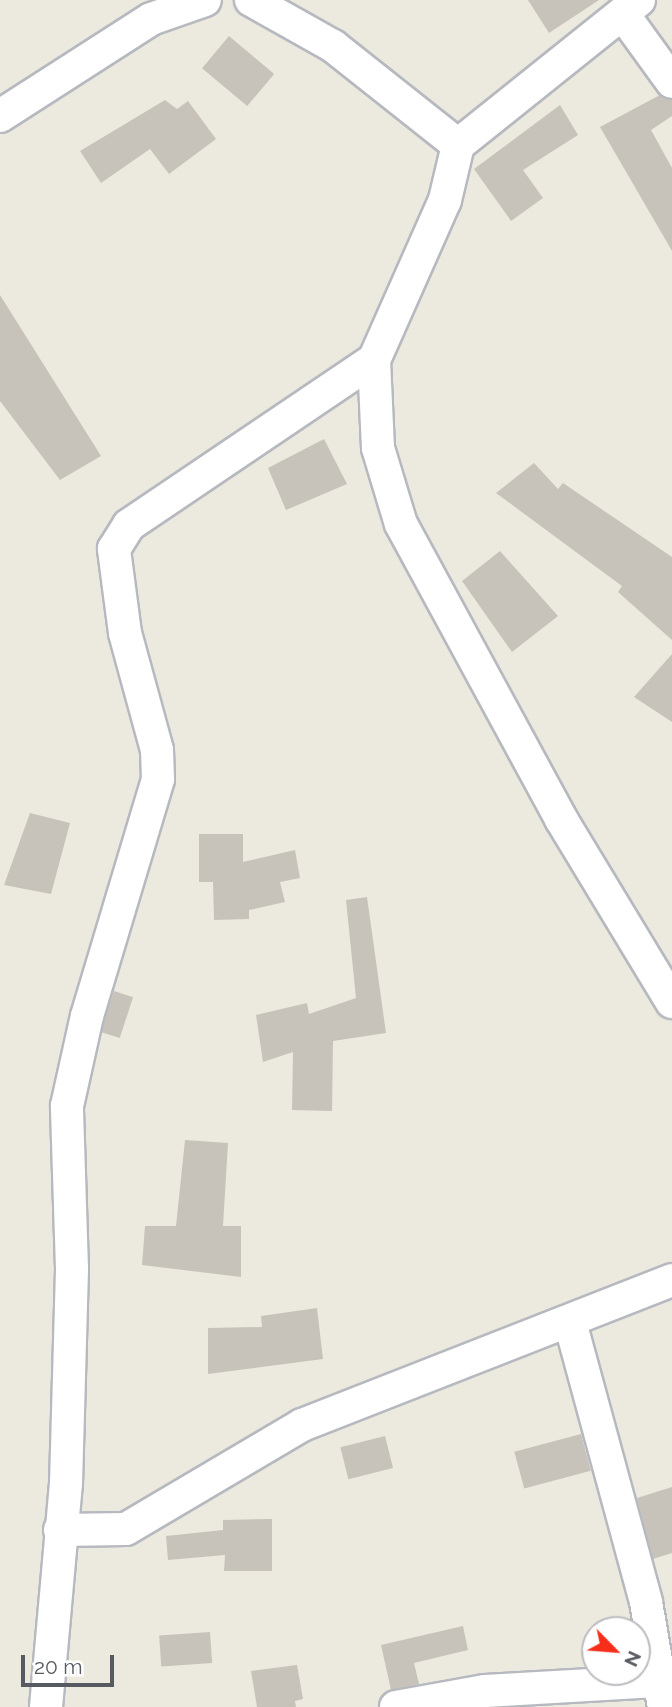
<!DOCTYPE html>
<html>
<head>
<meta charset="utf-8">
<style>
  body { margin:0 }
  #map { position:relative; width:672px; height:1707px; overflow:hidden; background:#ece9de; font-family:Raleway,sans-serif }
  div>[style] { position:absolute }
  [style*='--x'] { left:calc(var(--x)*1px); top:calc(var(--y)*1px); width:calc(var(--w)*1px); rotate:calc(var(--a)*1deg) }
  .building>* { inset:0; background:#c7c3bb; transform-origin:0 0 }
  .roads { filter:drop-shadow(2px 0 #b6b9bf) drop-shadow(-2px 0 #b6b9bf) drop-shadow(0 2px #b6b9bf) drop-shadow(0 -2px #b6b9bf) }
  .street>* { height:32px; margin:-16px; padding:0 16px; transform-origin:16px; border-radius:16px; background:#fff }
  span { translate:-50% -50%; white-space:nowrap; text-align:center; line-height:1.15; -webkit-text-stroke:5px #fff; paint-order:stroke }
  .north { position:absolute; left:581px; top:1616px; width:70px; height:70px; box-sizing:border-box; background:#fff; border:2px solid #bcbdc0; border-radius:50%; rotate:115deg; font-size:19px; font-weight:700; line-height:28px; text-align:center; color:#575b61 }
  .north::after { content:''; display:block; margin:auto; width:24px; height:32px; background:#f72e19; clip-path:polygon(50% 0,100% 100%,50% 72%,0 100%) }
  .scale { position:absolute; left:21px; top:1655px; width:93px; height:32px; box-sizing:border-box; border:4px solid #575b61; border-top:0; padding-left:9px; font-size:21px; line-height:24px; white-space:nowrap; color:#575b61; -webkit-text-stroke:5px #fff; paint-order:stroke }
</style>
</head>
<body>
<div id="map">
  <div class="building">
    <i style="clip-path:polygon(528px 0,599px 0,549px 33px)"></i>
    <i style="left:229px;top:36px;width:59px;height:42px;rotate:40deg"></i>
    <i style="clip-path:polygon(660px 95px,672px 100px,672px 116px,651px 130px,672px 168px,672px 251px,600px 127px)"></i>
    <i style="clip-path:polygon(165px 100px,177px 109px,188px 101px,216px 139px,169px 174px,150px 149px,101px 183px,80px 151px)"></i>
    <i style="clip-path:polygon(560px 105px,578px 135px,523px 170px,543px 198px,511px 221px,474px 169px)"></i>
    <i style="clip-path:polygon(0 295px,101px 456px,60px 480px,0 401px)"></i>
    <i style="clip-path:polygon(324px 439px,347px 484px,286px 510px,268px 468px)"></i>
    <i style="clip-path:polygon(534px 463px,558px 489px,563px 483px,672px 557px,672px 640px,618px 592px,622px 586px,496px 493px)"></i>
    <i style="clip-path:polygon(500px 551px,558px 616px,512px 652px,462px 581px)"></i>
    <i style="clip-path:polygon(672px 654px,672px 722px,634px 697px)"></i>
    <i style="clip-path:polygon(30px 813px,70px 823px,51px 894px,4px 885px)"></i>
    <i style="clip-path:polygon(199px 834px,243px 834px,243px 862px,295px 850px,300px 878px,280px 882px,285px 902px,249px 910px,249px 919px,214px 920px,213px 882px,199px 882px)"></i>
    <i style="clip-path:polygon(367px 897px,386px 1033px,333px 1041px,332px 1111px,292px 1110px,293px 1052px,263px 1062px,256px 1015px,307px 1003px,309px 1014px,356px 998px,346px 900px)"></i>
    <i style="left:114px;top:991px;width:20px;height:43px;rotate:18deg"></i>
    <i style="clip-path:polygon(185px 1140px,228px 1143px,223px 1226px,241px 1226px,241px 1277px,142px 1265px,145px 1226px,176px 1226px)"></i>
    <i style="clip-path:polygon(317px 1308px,323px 1359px,208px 1374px,208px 1328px,262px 1327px,261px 1316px)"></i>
    <i style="left:581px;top:1434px;width:38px;height:69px;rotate:75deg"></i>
    <i style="left:385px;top:1436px;width:33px;height:46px;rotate:76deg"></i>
    <i style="clip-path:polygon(672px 1487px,672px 1553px,653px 1559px,637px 1498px)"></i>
    <i style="clip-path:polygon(272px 1519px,272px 1571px,224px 1571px,225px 1555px,168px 1560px,166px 1536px,223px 1530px,223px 1520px)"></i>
    <i style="clip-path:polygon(463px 1626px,468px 1650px,414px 1663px,419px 1684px,391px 1690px,381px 1645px)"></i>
    <i style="left:210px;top:1632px;width:31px;height:51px;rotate:86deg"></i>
    <i style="clip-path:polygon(297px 1665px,303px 1699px,295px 1701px,296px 1707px,257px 1707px,251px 1671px)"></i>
  </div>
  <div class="roads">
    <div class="street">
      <i style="--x:251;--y:0;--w:94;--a:29.3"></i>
      <i style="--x:333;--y:46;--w:159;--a:38.4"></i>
      <i style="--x:639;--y:0;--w:232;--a:141.3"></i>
      <i style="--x:458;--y:145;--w:57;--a:103.3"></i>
      <i style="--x:445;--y:200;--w:175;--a:113.9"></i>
      <i style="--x:374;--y:360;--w:88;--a:87.4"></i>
      <i style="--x:378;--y:448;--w:79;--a:73.2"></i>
      <i style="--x:401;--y:524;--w:336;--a:61.5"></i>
      <i style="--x:561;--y:819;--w:214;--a:58.8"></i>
      <i style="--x:625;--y:17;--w:80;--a:54.1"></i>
      <i style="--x:0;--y:116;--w:179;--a:-32.7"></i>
      <i style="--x:151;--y:19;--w:57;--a:-19.4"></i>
      <i style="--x:570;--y:1322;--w:290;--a:74.8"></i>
      <i style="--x:646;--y:1602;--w:107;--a:80.3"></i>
      <i style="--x:60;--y:1530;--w:66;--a:-0.9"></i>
      <i style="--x:126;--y:1529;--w:204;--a:-30.6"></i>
      <i style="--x:302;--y:1425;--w:397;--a:-21.4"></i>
      <i style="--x:46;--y:1707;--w:224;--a:-84.9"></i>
      <i style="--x:66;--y:1484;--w:215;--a:-88.4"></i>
      <i style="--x:72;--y:1269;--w:163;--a:-91.8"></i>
      <i style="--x:67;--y:1106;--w:92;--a:-77.5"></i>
      <i style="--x:87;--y:1016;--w:247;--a:-73.3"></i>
      <i style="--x:158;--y:779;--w:29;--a:-92"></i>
      <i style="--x:157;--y:750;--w:121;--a:-105.3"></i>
      <i style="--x:125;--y:633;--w:85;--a:-97.5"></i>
      <i style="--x:114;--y:549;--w:28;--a:-58"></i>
      <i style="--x:129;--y:525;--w:295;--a:-34"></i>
      <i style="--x:396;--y:1707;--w:90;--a:-10.2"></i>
      <i style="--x:485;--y:1691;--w:176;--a:-3.3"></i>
    </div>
  </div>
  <div class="north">N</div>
  <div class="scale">20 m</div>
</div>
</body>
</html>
